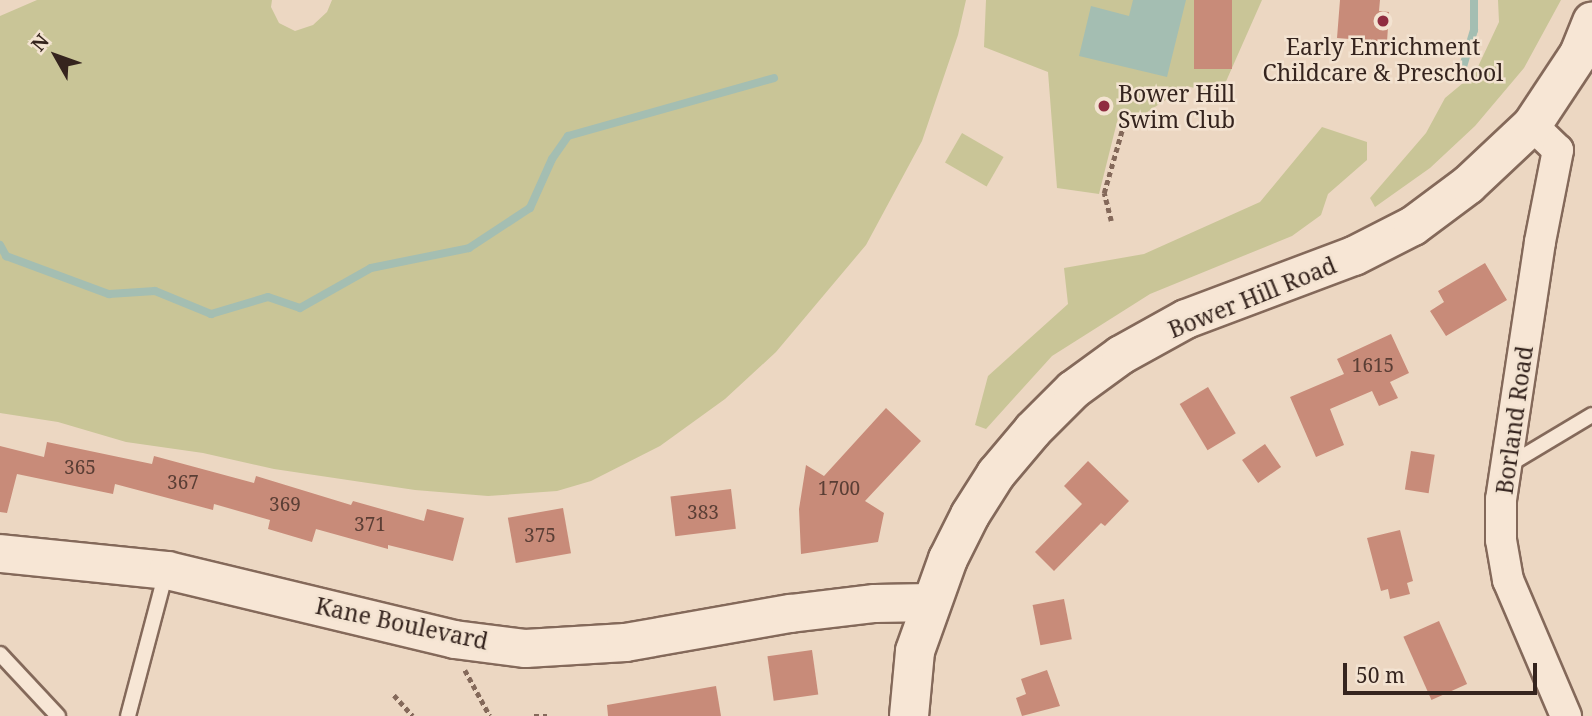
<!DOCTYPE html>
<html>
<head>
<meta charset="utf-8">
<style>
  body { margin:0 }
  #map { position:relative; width:1592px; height:716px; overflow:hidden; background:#ecd7c2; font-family:"Noto Serif",serif }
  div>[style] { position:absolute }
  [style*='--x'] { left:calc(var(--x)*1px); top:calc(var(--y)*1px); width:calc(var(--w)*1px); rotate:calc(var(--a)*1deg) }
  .green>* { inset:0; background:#c9c597; transform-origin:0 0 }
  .water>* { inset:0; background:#a4beb2 }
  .stream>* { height:8px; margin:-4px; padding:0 4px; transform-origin:4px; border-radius:4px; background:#a4beb2 }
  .building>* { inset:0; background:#c88b79; transform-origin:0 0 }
  .path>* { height:4.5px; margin-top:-2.25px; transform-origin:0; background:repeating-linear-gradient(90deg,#84695a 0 5px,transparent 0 8.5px) }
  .roads { filter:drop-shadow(2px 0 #84695a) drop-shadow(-2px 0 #84695a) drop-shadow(0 2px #84695a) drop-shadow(0 -2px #84695a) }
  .service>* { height:14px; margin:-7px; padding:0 7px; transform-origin:7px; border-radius:7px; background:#f7e6d5 }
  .minor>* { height:30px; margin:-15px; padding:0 15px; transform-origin:15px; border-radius:15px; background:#f7e6d5 }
  .tertiary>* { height:37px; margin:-18.5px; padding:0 18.5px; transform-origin:18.5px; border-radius:18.5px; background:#f7e6d5 }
  .secondary>* { height:38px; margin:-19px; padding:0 19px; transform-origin:19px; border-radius:19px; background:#f7e6d5 }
  .dots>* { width:19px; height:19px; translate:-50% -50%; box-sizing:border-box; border:4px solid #f3e3d1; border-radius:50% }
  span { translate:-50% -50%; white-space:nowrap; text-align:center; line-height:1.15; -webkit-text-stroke:5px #f3e3d1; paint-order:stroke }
  .number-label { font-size:19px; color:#5a3e35 }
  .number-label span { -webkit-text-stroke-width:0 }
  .poi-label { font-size:23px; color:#35241e }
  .left { translate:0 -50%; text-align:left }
  .street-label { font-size:23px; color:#35241e }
  .north { position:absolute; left:21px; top:21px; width:70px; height:70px; -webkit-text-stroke:5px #f3e3d1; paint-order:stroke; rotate:310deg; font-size:19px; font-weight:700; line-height:28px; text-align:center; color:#35241e }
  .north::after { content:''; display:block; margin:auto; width:24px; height:32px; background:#35241e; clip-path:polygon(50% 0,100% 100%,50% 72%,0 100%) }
  .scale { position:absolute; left:1343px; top:663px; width:194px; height:32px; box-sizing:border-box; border:4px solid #35241e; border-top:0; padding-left:9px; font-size:21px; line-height:24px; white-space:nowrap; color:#35241e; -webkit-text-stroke:5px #f3e3d1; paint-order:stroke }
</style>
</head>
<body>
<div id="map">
  <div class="green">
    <i style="clip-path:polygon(37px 0,272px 0,271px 7px,279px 23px,295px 31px,313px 25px,327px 12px,332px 0,966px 0,958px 35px,922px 141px,866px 245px,776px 352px,725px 399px,660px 446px,591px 481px,557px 491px,488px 496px,415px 490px,274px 469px,203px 453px,126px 442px,58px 422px,0 413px,0 16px)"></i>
    <i style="clip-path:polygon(986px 0,1262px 0,1220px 95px,1187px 86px,1132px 122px,1118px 118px,1099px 194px,1057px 188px,1048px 72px,984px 47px)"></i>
    <i style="clip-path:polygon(1498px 0,1561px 0,1524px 68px,1475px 126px,1430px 168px,1375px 207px,1370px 198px,1426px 133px,1445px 98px,1475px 73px,1499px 22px)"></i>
    <i style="clip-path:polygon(1322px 127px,1367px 142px,1367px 160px,1328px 194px,1321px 215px,1292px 236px,1150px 294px,1052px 356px,986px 429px,975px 425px,988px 376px,1068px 304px,1064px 268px,1144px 254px,1260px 202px)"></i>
    <i style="left:962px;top:133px;width:48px;height:34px;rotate:30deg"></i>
  </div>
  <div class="water">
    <i style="clip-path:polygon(1133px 0,1186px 0,1167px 77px,1079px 56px,1091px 6px,1129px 16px)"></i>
  </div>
  <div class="stream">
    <i style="--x:1462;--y:70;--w:42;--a:-73.3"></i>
    <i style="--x:1474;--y:30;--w:30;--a:-90"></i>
    <i style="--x:0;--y:245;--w:13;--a:61"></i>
    <i style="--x:6;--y:256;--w:110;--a:20.3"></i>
    <i style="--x:109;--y:294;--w:46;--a:-3.7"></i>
    <i style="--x:155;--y:291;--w:61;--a:22.3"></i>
    <i style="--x:211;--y:314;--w:59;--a:-16.6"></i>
    <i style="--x:268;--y:297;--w:34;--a:19"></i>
    <i style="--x:300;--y:308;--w:81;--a:-29.4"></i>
    <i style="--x:371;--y:268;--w:100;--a:-11.5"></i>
    <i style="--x:469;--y:248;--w:73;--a:-33.3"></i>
    <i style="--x:530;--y:208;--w:54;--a:-65.8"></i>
    <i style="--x:552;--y:159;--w:28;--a:-55"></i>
    <i style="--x:568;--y:136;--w:214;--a:-15.7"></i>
  </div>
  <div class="building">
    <i style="left:1194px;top:0;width:38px;height:69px"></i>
    <i style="clip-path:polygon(1340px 0,1380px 0,1379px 11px,1389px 12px,1387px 42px,1337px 38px)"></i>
    <i style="clip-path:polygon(1485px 263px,1507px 300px,1446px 336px,1430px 311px,1444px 302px,1438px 291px)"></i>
    <i style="clip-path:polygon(1391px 334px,1409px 373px,1390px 382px,1398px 398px,1379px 406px,1372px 391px,1330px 409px,1344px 445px,1316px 457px,1290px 397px,1344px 374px,1337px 359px)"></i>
    <i style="left:1208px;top:387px;width:54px;height:33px;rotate:59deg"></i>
    <i style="clip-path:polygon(886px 408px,921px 441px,865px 501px,884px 513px,878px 542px,801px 554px,799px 509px,806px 465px,824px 476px)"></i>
    <i style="clip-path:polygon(47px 442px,152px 464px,154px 456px,254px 483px,256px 476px,351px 505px,353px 501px,424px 521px,427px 509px,464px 518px,453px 561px,388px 545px,388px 549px,316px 529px,312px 542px,268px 529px,270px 520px,214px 504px,213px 510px,115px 484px,113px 494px,17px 474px,7px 513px,0 512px,0 446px,44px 457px)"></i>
    <i style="left:1265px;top:444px;width:28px;height:28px;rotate:55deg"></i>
    <i style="left:1411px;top:451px;width:24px;height:39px;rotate:9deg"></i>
    <i style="clip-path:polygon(1088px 461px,1129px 501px,1105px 526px,1101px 523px,1054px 571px,1035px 552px,1082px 504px,1064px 486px)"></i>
    <i style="left:731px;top:489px;width:40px;height:61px;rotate:83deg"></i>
    <i style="left:563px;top:508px;width:46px;height:56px;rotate:80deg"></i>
    <i style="clip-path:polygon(1400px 530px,1413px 581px,1407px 583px,1410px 594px,1390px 599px,1388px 589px,1381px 591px,1367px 538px)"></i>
    <i style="left:1064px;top:599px;width:41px;height:32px;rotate:79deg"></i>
    <i style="left:1439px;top:621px;width:69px;height:39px;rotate:66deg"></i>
    <i style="left:812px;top:650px;width:45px;height:45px;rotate:82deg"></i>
    <i style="clip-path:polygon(1047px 670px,1060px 706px,1022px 716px,1016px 698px,1026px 694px,1021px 679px)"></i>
    <i style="clip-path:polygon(716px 686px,721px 716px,608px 716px,607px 705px)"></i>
  </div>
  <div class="path">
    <i style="--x:1111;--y:221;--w:29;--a:-104"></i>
    <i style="--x:1104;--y:193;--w:76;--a:-74"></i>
    <i style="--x:465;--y:670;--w:52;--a:61.5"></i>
    <i style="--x:394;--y:695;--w:28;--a:48"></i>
    <i style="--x:534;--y:716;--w:13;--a:0"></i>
  </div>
  <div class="roads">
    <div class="service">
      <i style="--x:1507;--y:466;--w:99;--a:-31"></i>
      <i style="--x:0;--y:654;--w:85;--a:46.9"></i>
      <i style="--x:128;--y:716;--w:149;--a:-75.2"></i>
    </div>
    <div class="minor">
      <i style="--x:1532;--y:125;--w:36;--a:44"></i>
      <i style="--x:1558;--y:150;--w:94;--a:101.1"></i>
      <i style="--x:1540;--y:242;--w:260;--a:98.6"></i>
      <i style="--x:1501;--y:499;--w:41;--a:90"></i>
      <i style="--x:1501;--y:540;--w:41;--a:80.1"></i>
      <i style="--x:1508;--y:580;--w:148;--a:66.9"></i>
    </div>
    <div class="tertiary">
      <i style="--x:0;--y:553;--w:168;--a:5.8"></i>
      <i style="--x:167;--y:570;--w:295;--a:13.5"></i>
      <i style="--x:454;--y:639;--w:72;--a:7.2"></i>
      <i style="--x:525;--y:648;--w:100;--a:-3.4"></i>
      <i style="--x:625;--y:642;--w:168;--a:-10"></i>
      <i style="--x:790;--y:613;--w:85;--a:-6.8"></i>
      <i style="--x:874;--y:603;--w:57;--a:-1"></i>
    </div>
    <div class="secondary">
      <i style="--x:909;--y:716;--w:65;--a:-84.7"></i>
      <i style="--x:915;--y:651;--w:98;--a:-70.3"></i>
      <i style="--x:948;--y:559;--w:49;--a:-63.4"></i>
      <i style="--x:970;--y:515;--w:49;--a:-57.6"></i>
      <i style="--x:996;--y:474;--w:57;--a:-49.9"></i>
      <i style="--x:1033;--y:430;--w:57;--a:-45"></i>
      <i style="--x:1073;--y:390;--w:59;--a:-36.1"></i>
      <i style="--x:1121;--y:355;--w:74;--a:-29"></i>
      <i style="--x:1186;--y:319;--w:179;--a:-20.6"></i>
      <i style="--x:1354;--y:256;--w:66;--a:-27"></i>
      <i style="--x:1413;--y:226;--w:69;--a:-36.7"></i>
      <i style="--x:1468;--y:185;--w:88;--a:-43.2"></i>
      <i style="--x:1532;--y:125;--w:85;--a:-56.5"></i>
      <i style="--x:1579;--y:54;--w:35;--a:-68"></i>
    </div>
  </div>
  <div class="dots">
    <i style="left:1383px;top:21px;background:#902d41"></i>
    <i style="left:1104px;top:106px;background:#902d41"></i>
  </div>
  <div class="number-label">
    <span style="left:1373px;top:366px">1615</span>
    <span style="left:80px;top:468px">365</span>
    <span style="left:183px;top:483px">367</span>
    <span style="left:839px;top:489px">1700</span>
    <span style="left:285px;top:505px">369</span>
    <span style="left:703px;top:513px">383</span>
    <span style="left:370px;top:525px">371</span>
    <span style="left:540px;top:536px">375</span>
  </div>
  <div class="poi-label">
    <span style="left:1383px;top:59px">Early Enrichment<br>Childcare &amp; Preschool</span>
    <span class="left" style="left:1118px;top:106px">Bower Hill<br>Swim Club</span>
  </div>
  <div class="street-label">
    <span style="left:1252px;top:297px;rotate:-22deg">Bower Hill Road</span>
    <span style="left:1514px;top:420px;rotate:-82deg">Borland Road</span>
    <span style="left:402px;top:623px;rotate:12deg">Kane Boulevard</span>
  </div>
  <div class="north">N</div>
  <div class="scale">50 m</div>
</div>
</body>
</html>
